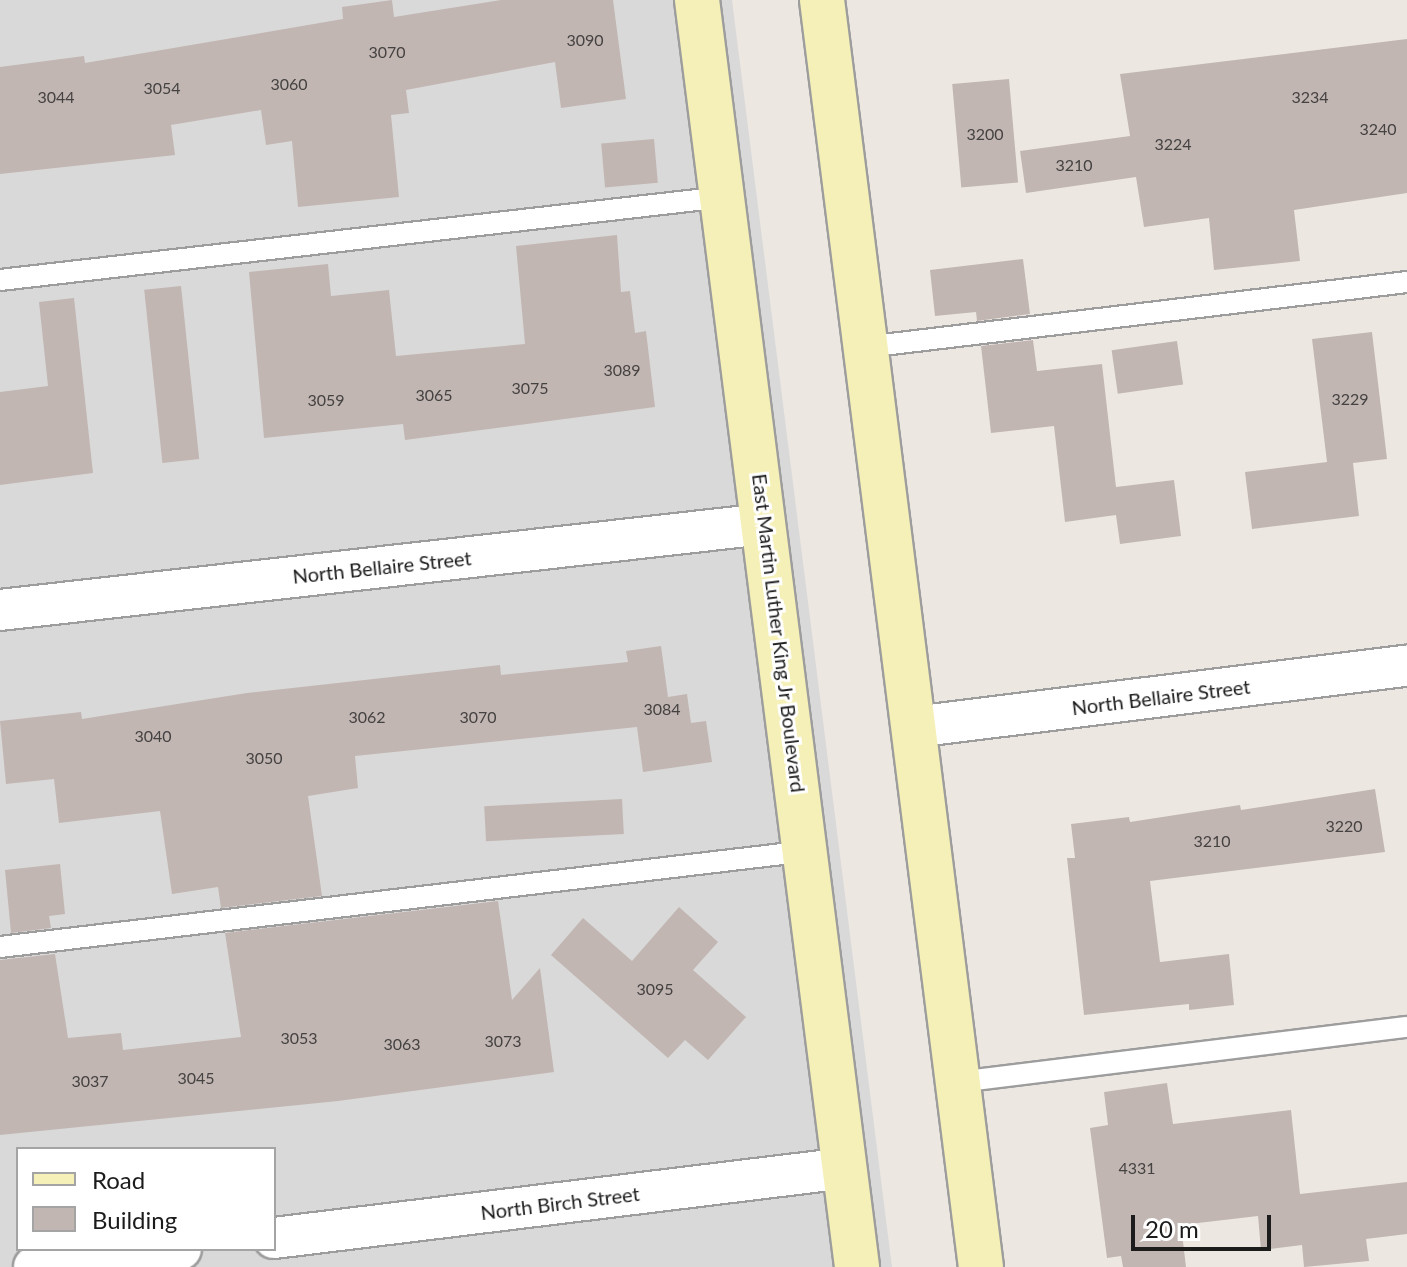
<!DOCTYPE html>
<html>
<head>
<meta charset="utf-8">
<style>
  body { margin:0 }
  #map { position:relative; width:1407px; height:1267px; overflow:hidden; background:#ede7e2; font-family:Lato,sans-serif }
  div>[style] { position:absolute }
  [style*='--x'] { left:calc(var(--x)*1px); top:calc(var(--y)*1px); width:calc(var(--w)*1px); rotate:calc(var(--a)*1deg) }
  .residential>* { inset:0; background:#dad9d9 }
  .building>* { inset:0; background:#c1b6b2; transform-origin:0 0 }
  .roads { filter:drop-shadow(2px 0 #9d9d9d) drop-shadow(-2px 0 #9d9d9d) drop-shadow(0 2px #9d9d9d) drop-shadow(0 -2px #9d9d9d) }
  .service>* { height:20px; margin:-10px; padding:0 10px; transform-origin:10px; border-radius:10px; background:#fff }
  .minor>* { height:40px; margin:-20px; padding:0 20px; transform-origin:20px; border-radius:20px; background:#fff }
  .secondary>* { height:44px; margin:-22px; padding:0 22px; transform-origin:22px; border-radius:22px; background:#f5f0b7 }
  span { translate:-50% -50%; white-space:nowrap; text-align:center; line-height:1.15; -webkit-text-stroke:6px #fff; paint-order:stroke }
  .number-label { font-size:16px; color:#454242 }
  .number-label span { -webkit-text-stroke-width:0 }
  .street-label { font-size:20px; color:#1c1c1c }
  .legend { position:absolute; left:16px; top:1147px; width:260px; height:104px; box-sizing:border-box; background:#fff; border:2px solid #a4a4a4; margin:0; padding:10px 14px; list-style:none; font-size:24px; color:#1c1c1c }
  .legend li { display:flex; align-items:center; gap:16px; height:40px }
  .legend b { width:40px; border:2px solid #a4a4a4 }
  .scale { position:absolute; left:1131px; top:1215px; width:140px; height:36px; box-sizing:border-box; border:4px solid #1c1c1c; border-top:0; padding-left:10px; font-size:24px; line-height:28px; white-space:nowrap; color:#1c1c1c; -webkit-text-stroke:6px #fff; paint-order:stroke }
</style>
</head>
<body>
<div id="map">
  <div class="residential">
    <i style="clip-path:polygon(evenodd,0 0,732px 0,892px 1267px,0 1267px,0 0,18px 1149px,274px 1149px,274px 1249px,18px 1249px,18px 1149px)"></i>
  </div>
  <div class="building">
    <i style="clip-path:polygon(392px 0,394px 17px,501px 0,613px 0,626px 99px,561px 108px,555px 62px,406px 90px,409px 113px,391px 115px,399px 197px,298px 207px,292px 141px,266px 145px,261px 110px,171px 125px,175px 155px,0 174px,0 67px,84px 56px,85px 63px,250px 35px,343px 19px,342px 7px)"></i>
    <i style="clip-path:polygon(1407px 39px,1407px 193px,1294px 210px,1300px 261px,1214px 270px,1209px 218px,1144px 227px,1136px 177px,1026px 193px,1020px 151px,1130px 136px,1120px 74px)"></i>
    <i style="left:1009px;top:79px;width:104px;height:57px;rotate:85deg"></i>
    <i style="left:654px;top:139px;width:44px;height:53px;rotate:85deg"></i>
    <i style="clip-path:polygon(617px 235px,621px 292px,630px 291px,635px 333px,646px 331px,655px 407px,405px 440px,403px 424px,264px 438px,249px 272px,328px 264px,331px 296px,389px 290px,396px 356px,525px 344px,516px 246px)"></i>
    <i style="clip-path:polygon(1023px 259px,1030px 314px,977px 321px,976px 312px,935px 316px,930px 270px)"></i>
    <i style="left:181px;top:286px;width:174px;height:37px;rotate:84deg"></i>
    <i style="clip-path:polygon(74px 298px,93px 473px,0 485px,0 392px,48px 386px,39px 302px)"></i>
    <i style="clip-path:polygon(1372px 332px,1387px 459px,1353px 463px,1359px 516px,1252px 529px,1245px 472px,1327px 462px,1312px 339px)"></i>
    <i style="clip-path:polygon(1033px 340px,1037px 371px,1102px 364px,1116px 487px,1174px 480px,1181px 536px,1120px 544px,1116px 515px,1065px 522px,1054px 426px,991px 433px,981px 346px)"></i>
    <i style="left:1177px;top:341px;width:44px;height:66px;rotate:82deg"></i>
    <i style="clip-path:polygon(661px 646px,668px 697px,687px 694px,691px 723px,706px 721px,712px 762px,643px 772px,637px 727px,355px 756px,358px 788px,308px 796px,322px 896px,221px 908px,218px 887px,172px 894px,160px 811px,59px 823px,54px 779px,6px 784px,0 721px,81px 712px,82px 719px,247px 693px,500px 665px,501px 675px,628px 662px,626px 651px)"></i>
    <i style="clip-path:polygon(1375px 789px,1385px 852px,1150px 881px,1160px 962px,1229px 954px,1234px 1005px,1189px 1010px,1189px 1004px,1084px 1015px,1067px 858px,1075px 858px,1071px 824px,1129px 817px,1130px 822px,1240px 805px,1241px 810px)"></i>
    <i style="left:622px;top:799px;width:35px;height:138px;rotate:87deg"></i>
    <i style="clip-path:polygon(60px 864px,65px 914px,49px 916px,51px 928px,11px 933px,5px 870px)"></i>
    <i style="clip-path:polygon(498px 901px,512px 1000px,540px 968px,554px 1072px,338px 1101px,0 1135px,0 960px,55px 954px,68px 1038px,121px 1033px,123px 1050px,241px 1037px,225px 933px)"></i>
    <i style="clip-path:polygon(679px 907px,718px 942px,693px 970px,746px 1017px,708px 1060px,685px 1040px,668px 1058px,551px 955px,583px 918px,632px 961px)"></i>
    <i style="clip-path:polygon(1167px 1083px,1173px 1124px,1291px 1110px,1300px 1194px,1407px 1182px,1407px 1234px,1366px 1239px,1369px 1261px,1304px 1267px,1302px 1245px,1261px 1250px,1258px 1216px,1181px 1225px,1186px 1267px,1123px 1267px,1121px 1256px,1107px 1258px,1090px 1128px,1108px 1125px,1104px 1092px)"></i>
  </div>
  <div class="roads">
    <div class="service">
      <i style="--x:0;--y:280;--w:728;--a:-6.55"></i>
      <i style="--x:866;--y:347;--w:545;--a:-6.85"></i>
      <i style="--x:0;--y:947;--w:814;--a:-6.78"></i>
      <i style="--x:958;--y:1082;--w:452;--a:-7"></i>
    </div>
    <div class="minor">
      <i style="--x:0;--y:610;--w:769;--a:-6.42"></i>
      <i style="--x:914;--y:727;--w:497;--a:-7.1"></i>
      <i style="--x:274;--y:1238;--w:576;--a:-6.98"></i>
      <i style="--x:34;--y:1267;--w:148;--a:-7"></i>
    </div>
    <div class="secondary">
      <i style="--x:697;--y:0;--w:1277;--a:82.8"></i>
      <i style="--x:822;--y:0;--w:1277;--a:82.85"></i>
    </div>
  </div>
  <div class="number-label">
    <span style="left:585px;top:40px">3090</span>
    <span style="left:387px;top:52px">3070</span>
    <span style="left:289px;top:84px">3060</span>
    <span style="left:162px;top:88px">3054</span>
    <span style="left:56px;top:97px">3044</span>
    <span style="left:1310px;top:97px">3234</span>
    <span style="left:1378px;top:129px">3240</span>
    <span style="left:985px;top:134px">3200</span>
    <span style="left:1173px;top:144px">3224</span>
    <span style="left:1074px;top:165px">3210</span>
    <span style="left:622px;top:370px">3089</span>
    <span style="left:530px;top:388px">3075</span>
    <span style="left:434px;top:395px">3065</span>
    <span style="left:1350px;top:399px">3229</span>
    <span style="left:326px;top:400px">3059</span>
    <span style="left:662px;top:709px">3084</span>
    <span style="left:367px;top:717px">3062</span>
    <span style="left:478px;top:717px">3070</span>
    <span style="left:153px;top:736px">3040</span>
    <span style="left:264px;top:758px">3050</span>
    <span style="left:1344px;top:826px">3220</span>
    <span style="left:1212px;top:841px">3210</span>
    <span style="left:655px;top:989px">3095</span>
    <span style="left:299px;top:1038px">3053</span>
    <span style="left:503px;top:1041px">3073</span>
    <span style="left:402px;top:1044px">3063</span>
    <span style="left:196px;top:1078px">3045</span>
    <span style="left:90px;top:1081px">3037</span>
    <span style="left:1137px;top:1168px">4331</span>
  </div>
  <div class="street-label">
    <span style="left:382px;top:567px;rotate:-6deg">North Bellaire Street</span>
    <span style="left:779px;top:633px;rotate:83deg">East Martin Luther King Jr Boulevard</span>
    <span style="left:1161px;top:697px;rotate:-7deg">North Bellaire Street</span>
    <span style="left:560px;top:1203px;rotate:-7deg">North Birch Street</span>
  </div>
  <ul class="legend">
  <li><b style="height:10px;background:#f5f0b7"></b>Road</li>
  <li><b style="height:22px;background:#c1b6b2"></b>Building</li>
  </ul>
  <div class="scale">20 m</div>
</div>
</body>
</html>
